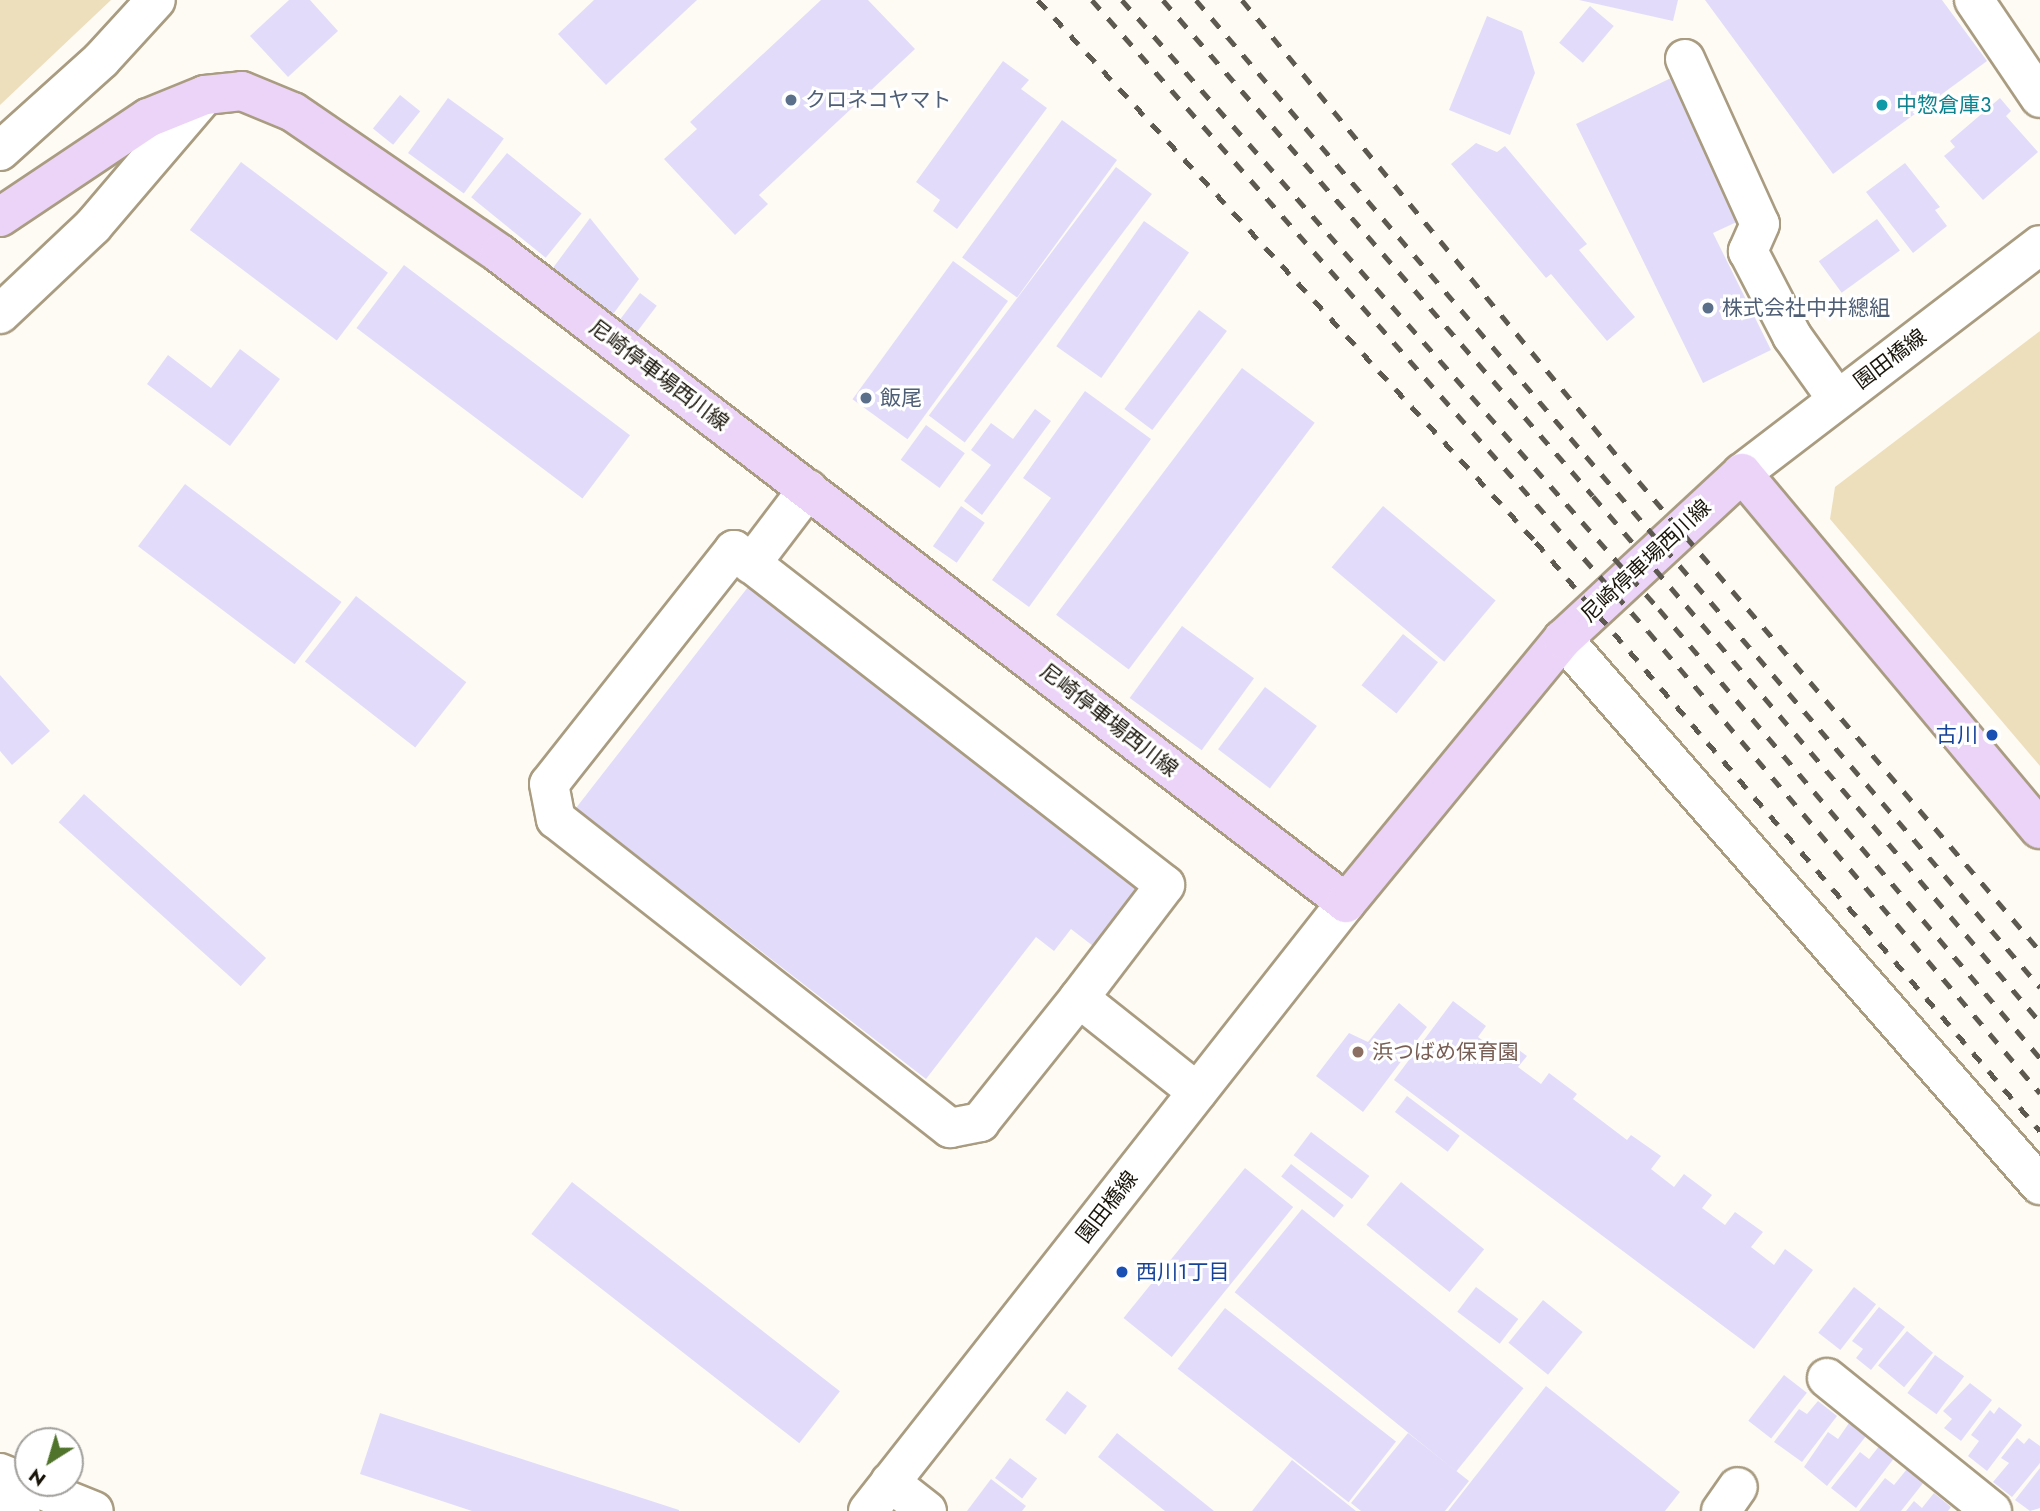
<!DOCTYPE html>
<html>
<head>
<meta charset="utf-8">
<style>
  body { margin:0 }
  #map { position:relative; width:2040px; height:1511px; overflow:hidden; background:#fefbf5; font-family:Jost,"Noto Sans JP",sans-serif }
  div>[style] { position:absolute }
  [style*='--x'] { left:calc(var(--x)*1px); top:calc(var(--y)*1px); width:calc(var(--w)*1px); rotate:calc(var(--a)*1deg) }
  .green>* { inset:0; background:#eddebc }
  .building>* { inset:0; background:#e2dcfa; transform-origin:0 0 }
  .roads { filter:drop-shadow(2px 0 #a99c81) drop-shadow(-2px 0 #a99c81) drop-shadow(0 2px #a99c81) drop-shadow(0 -2px #a99c81) }
  .minor>* { height:38px; margin:-19px; padding:0 19px; transform-origin:19px; border-radius:19px; background:#fff }
  .major>* { height:38px; margin:-19px; padding:0 19px; transform-origin:19px; border-radius:19px; background:#ecd4f9 }
  .rail>* { height:5px; margin-top:-2.5px; transform-origin:0; background:repeating-linear-gradient(90deg,#5d5950 0 12px,transparent 0 24px) }
  .dots>* { width:19px; height:19px; translate:-50% -50%; box-sizing:border-box; border:4px solid #fff; border-radius:50% }
  span { translate:-50% -50%; white-space:nowrap; text-align:center; line-height:1.15; -webkit-text-stroke:6px #fff; paint-order:stroke }
  .service-label { font-size:21px; color:#4e5e75 }
  .left { translate:0 -50%; text-align:left }
  .culture-label { font-size:21px; color:#0d838f }
  .street-label { font-size:21px; color:#19150a }
  .transit-label { font-size:21px; color:#164399 }
  .right { translate:-100% -50%; text-align:right }
  .education-label { font-size:21px; color:#785e54 }
  .north { position:absolute; left:14px; top:1427px; width:70px; height:70px; box-sizing:border-box; background:#fff; border:2px solid #a3a19d; border-radius:50%; rotate:217deg; font-size:19px; font-weight:700; line-height:28px; text-align:center; color:#19150a }
  .north::after { content:''; display:block; margin:auto; width:24px; height:32px; background:#51742d; clip-path:polygon(50% 0,100% 100%,50% 72%,0 100%) }
</style>
</head>
<body>
<div id="map">
  <div class="green">
    <i style="clip-path:polygon(0 0,111px 0,0 105px)"></i>
    <i style="clip-path:polygon(2040px 331px,2040px 766px,1830px 519px,1835px 487px)"></i>
  </div>
  <div class="building">
    <i style="clip-path:polygon(289px 0,310px 0,338px 31px,288px 77px,250px 36px)"></i>
    <i style="clip-path:polygon(594px 0,697px 0,606px 85px,558px 34px)"></i>
    <i style="clip-path:polygon(821px 0,868px 0,915px 49px,759px 195px,768px 204px,735px 235px,664px 159px,697px 129px,690px 122px)"></i>
    <i style="clip-path:polygon(1579px 0,1678px 0,1673px 21px)"></i>
    <i style="clip-path:polygon(1705px 0,1942px 0,1987px 61px,1833px 174px)"></i>
    <i style="left:1590px;top:6px;width:31px;height:48px;rotate:40deg"></i>
    <i style="clip-path:polygon(1487px 16px,1522px 31px,1535px 73px,1510px 135px,1449px 110px)"></i>
    <i style="clip-path:polygon(1003px 61px,1029px 80px,1021px 89px,1047px 108px,957px 229px,933px 211px,940px 200px,916px 182px)"></i>
    <i style="clip-path:polygon(1671px 78px,1741px 220px,1713px 233px,1771px 350px,1703px 383px,1576px 124px)"></i>
    <i style="left:400px;top:95px;width:26px;height:43px;rotate:39deg"></i>
    <i style="left:448px;top:98px;width:69px;height:68px;rotate:36deg"></i>
    <i style="clip-path:polygon(2000px 98px,2011px 111px,2006px 116px,2038px 152px,1983px 200px,1944px 156px,1955px 147px,1950px 141px)"></i>
    <i style="left:1062px;top:120px;width:68px;height:170px;rotate:36deg"></i>
    <i style="clip-path:polygon(1476px 143px,1497px 152px,1505px 146px,1587px 244px,1579px 250px,1635px 317px,1607px 341px,1551px 274px,1546px 278px,1451px 164px)"></i>
    <i style="left:507px;top:153px;width:96px;height:57px;rotate:39deg"></i>
    <i style="left:241px;top:162px;width:184px;height:85px;rotate:37deg"></i>
    <i style="clip-path:polygon(1905px 163px,1940px 207px,1935px 210px,1947px 226px,1913px 253px,1866px 192px)"></i>
    <i style="left:1116px;top:167px;width:45px;height:311px;rotate:37deg"></i>
    <i style="clip-path:polygon(590px 218px,639px 279px,608px 321px,547px 276px)"></i>
    <i style="left:1877px;top:219px;width:39px;height:72px;rotate:54deg"></i>
    <i style="left:1144px;top:221px;width:55px;height:153px;rotate:35deg"></i>
    <i style="left:953px;top:261px;width:68px;height:171px;rotate:36deg"></i>
    <i style="left:404px;top:265px;width:283px;height:79px;rotate:37deg"></i>
    <i style="left:640px;top:293px;width:21px;height:44px;rotate:37deg"></i>
    <i style="left:1199px;top:310px;width:35px;height:124px;rotate:37deg"></i>
    <i style="clip-path:polygon(240px 349px,280px 379px,230px 446px,147px 384px,168px 355px,211px 388px)"></i>
    <i style="left:1242px;top:368px;width:91px;height:309px;rotate:37deg"></i>
    <i style="clip-path:polygon(1085px 391px,1151px 439px,1029px 607px,992px 580px,1051px 498px,1023px 478px)"></i>
    <i style="clip-path:polygon(1035px 409px,1051px 421px,982px 515px,964px 501px,991px 465px,971px 450px,991px 423px,1013px 439px)"></i>
    <i style="left:926px;top:425px;width:48px;height:43px;rotate:36deg"></i>
    <i style="left:185px;top:484px;width:196px;height:78px;rotate:37deg"></i>
    <i style="left:961px;top:506px;width:29px;height:49px;rotate:35deg"></i>
    <i style="left:1383px;top:506px;width:147px;height:80px;rotate:40deg"></i>
    <i style="clip-path:polygon(748px 587px,1137px 888px,1093px 946px,1071px 929px,1054px 951px,1036px 937px,926px 1079px,576px 808px)"></i>
    <i style="left:356px;top:596px;width:140px;height:83px;rotate:38deg"></i>
    <i style="left:1182px;top:626px;width:89px;height:89px;rotate:36deg"></i>
    <i style="left:1403px;top:634px;width:45px;height:66px;rotate:39deg"></i>
    <i style="clip-path:polygon(0 675px,50px 731px,12px 765px,0 751px)"></i>
    <i style="left:1265px;top:687px;width:65px;height:78px;rotate:37deg"></i>
    <i style="left:84px;top:794px;width:245px;height:38px;rotate:42deg"></i>
    <i style="clip-path:polygon(1453px 1001px,1486px 1026px,1478px 1037px,1504px 1056px,1512px 1045px,1527px 1056px,1518px 1067px,1541px 1084px,1549px 1073px,1577px 1094px,1573px 1099px,1627px 1140px,1631px 1135px,1661px 1156px,1651px 1169px,1674px 1187px,1684px 1174px,1712px 1195px,1702px 1208px,1725px 1225px,1735px 1212px,1763px 1232px,1751px 1247px,1774px 1265px,1785px 1249px,1813px 1270px,1754px 1349px,1394px 1080px)"></i>
    <i style="clip-path:polygon(1399px 1003px,1427px 1027px,1363px 1112px,1316px 1076px,1349px 1033px,1368px 1042px)"></i>
    <i style="left:1407px;top:1096px;width:66px;height:20px;rotate:37deg"></i>
    <i style="left:1311px;top:1132px;width:73px;height:29px;rotate:37deg"></i>
    <i style="left:1291px;top:1164px;width:67px;height:16px;rotate:38deg"></i>
    <i style="left:1245px;top:1168px;width:62px;height:193px;rotate:39deg"></i>
    <i style="left:572px;top:1182px;width:340px;height:66px;rotate:38deg"></i>
    <i style="left:1401px;top:1182px;width:107px;height:55px;rotate:39deg"></i>
    <i style="left:1302px;top:1209px;width:285px;height:107px;rotate:39deg"></i>
    <i style="left:1476px;top:1287px;width:53px;height:31px;rotate:37deg"></i>
    <i style="left:1854px;top:1287px;width:28px;height:58px;rotate:38deg"></i>
    <i style="left:1543px;top:1300px;width:51px;height:55px;rotate:39deg"></i>
    <i style="clip-path:polygon(1879px 1307px,1905px 1327px,1871px 1370px,1856px 1358px,1863px 1349px,1852px 1341px)"></i>
    <i style="left:1225px;top:1308px;width:217px;height:77px;rotate:38deg"></i>
    <i style="left:1907px;top:1331px;width:34px;height:45px;rotate:40deg"></i>
    <i style="left:1935px;top:1355px;width:36px;height:47px;rotate:36deg"></i>
    <i style="left:1784px;top:1375px;width:29px;height:58px;rotate:38deg"></i>
    <i style="clip-path:polygon(1970px 1383px,1992px 1400px,1961px 1441px,1944px 1428px,1952px 1419px,1943px 1411px)"></i>
    <i style="clip-path:polygon(1546px 1386px,1680px 1492px,1665px 1511px,1448px 1511px)"></i>
    <i style="left:1067px;top:1391px;width:25px;height:36px;rotate:37deg"></i>
    <i style="clip-path:polygon(1818px 1401px,1837px 1416px,1802px 1462px,1774px 1442px,1799px 1409px,1807px 1414px)"></i>
    <i style="clip-path:polygon(1999px 1407px,2022px 1425px,1987px 1471px,1968px 1456px,1979px 1441px,1971px 1435px,1990px 1410px,1994px 1414px)"></i>
    <i style="clip-path:polygon(380px 1413px,679px 1510px,679px 1511px,472px 1511px,360px 1474px)"></i>
    <i style="clip-path:polygon(1849px 1423px,1866px 1436px,1827px 1486px,1804px 1467px,1828px 1432px,1838px 1439px)"></i>
    <i style="clip-path:polygon(1117px 1433px,1214px 1511px,1165px 1511px,1098px 1457px)"></i>
    <i style="clip-path:polygon(1408px 1433px,1469px 1481px,1445px 1511px,1361px 1511px,1351px 1503px)"></i>
    <i style="clip-path:polygon(2017px 1438px,2024px 1444px,2029px 1438px,2040px 1446px,2040px 1463px,2012px 1497px,1993px 1482px,2009px 1463px,2001px 1458px)"></i>
    <i style="clip-path:polygon(1880px 1445px,1895px 1457px,1856px 1508px,1831px 1488px,1860px 1452px,1869px 1459px)"></i>
    <i style="left:1010px;top:1458px;width:34px;height:25px;rotate:37deg"></i>
    <i style="clip-path:polygon(1292px 1460px,1356px 1511px,1252px 1511px)"></i>
    <i style="clip-path:polygon(2040px 1468px,2040px 1508px,2030px 1511px,2015px 1500px)"></i>
    <i style="clip-path:polygon(1907px 1469px,1924px 1482px,1901px 1511px,1859px 1511px,1885px 1478px,1894px 1485px)"></i>
    <i style="clip-path:polygon(991px 1479px,1026px 1506px,1022px 1511px,967px 1511px)"></i>
    <i style="clip-path:polygon(1934px 1493px,1951px 1507px,1948px 1511px,1906px 1511px,1914px 1501px,1922px 1508px)"></i>
  </div>
  <div class="roads">
    <div class="minor">
      <i style="--x:1974;--y:0;--w:118;--a:56"></i>
      <i style="--x:1685;--y:59;--w:181;--a:65.6"></i>
      <i style="--x:1760;--y:224;--w:30;--a:114"></i>
      <i style="--x:1748;--y:251;--w:96;--a:62.6"></i>
      <i style="--x:1792;--y:336;--w:77;--a:54.5"></i>
      <i style="--x:0;--y:151;--w:136;--a:-42"></i>
      <i style="--x:101;--y:60;--w:81;--a:-47.5"></i>
      <i style="--x:0;--y:314;--w:128;--a:-43.4"></i>
      <i style="--x:93;--y:226;--w:172;--a:-49.5"></i>
      <i style="--x:1742;--y:473;--w:375;--a:-37.4"></i>
      <i style="--x:751;--y:564;--w:94;--a:-52.8"></i>
      <i style="--x:1563;--y:639;--w:725;--a:48.86"></i>
      <i style="--x:1079;--y:998;--w:142;--a:-52.7"></i>
      <i style="--x:1165;--y:885;--w:546;--a:-142.14"></i>
      <i style="--x:734;--y:550;--w:298;--a:128.3"></i>
      <i style="--x:549;--y:784;--w:36;--a:79"></i>
      <i style="--x:556;--y:819;--w:501;--a:38.11"></i>
      <i style="--x:950;--y:1128;--w:31;--a:-11"></i>
      <i style="--x:980;--y:1122;--w:159;--a:-51.4"></i>
      <i style="--x:1079;--y:998;--w:151;--a:38.5"></i>
      <i style="--x:1827;--y:1378;--w:212;--a:38.9"></i>
      <i style="--x:0;--y:1473;--w:101;--a:22"></i>
      <i style="--x:890;--y:1482;--w:47;--a:38.1"></i>
      <i style="--x:0;--y:1503;--w:22;--a:21"></i>
      <i style="--x:868;--y:1511;--w:773;--a:-51.83"></i>
      <i style="--x:1721;--y:1511;--w:29;--a:-55"></i>
    </div>
    <div class="major">
      <i style="--x:0;--y:217;--w:178;--a:-33.8"></i>
      <i style="--x:148;--y:118;--w:61;--a:-22"></i>
      <i style="--x:205;--y:95;--w:37;--a:-6"></i>
      <i style="--x:242;--y:91;--w:55;--a:22.4"></i>
      <i style="--x:293;--y:112;--w:251;--a:34.4"></i>
      <i style="--x:500;--y:254;--w:1066;--a:37.49"></i>
      <i style="--x:1346;--y:903;--w:342;--a:-50.6"></i>
      <i style="--x:1563;--y:639;--w:244;--a:-42.8"></i>
      <i style="--x:1742;--y:473;--w:464;--a:50.1"></i>
    </div>
  </div>
  <div class="rail">
    <i style="--x:1038;--y:0;--w:736;--a:47.42"></i>
    <i style="--x:1536;--y:542;--w:775;--a:49.45"></i>
    <i style="--x:1092;--y:0;--w:841;--a:48.62"></i>
    <i style="--x:1648;--y:631;--w:606;--a:49.69"></i>
    <i style="--x:1122;--y:0;--w:812;--a:48.6"></i>
    <i style="--x:1659;--y:609;--w:589;--a:49.68"></i>
    <i style="--x:1163;--y:0;--w:656;--a:49.08"></i>
    <i style="--x:1593;--y:496;--w:690;--a:49.64"></i>
    <i style="--x:1196;--y:0;--w:1299;--a:49.47"></i>
    <i style="--x:1242;--y:0;--w:600;--a:50.55"></i>
    <i style="--x:1623;--y:463;--w:642;--a:49.49"></i>
  </div>
  <div class="dots">
    <i style="left:791px;top:100px;background:#5c6f8a"></i>
    <i style="left:1882px;top:105px;background:#0f9aa8"></i>
    <i style="left:1708px;top:308px;background:#5c6f8a"></i>
    <i style="left:866px;top:398px;background:#5c6f8a"></i>
    <i style="left:1992px;top:735px;background:#1a4fb4"></i>
    <i style="left:1358px;top:1052px;background:#8d6e63"></i>
    <i style="left:1122px;top:1272px;background:#1a4fb4"></i>
  </div>
  <div class="service-label">
    <span class="left" style="left:805px;top:100px">クロネコヤマト</span>
    <span class="left" style="left:1722px;top:308px">株式会社中井總組</span>
    <span class="left" style="left:880px;top:398px">飯尾</span>
  </div>
  <div class="culture-label">
    <span class="left" style="left:1896px;top:105px">中惣倉庫3</span>
  </div>
  <div class="street-label">
    <span style="left:1890px;top:359px;rotate:-37deg">園田橋線</span>
    <span style="left:659px;top:375px;rotate:37deg">尼崎停車場西川線</span>
    <span style="left:1646px;top:561px;rotate:-43deg">尼崎停車場西川線</span>
    <span style="left:1109px;top:720px;rotate:38deg">尼崎停車場西川線</span>
    <span style="left:1107px;top:1207px;rotate:-52deg">園田橋線</span>
  </div>
  <div class="transit-label">
    <span class="right" style="left:1978px;top:735px">古川</span>
    <span class="left" style="left:1136px;top:1272px">西川1丁目</span>
  </div>
  <div class="education-label">
    <span class="left" style="left:1372px;top:1052px">浜つばめ保育園</span>
  </div>
  <div class="north">N</div>
</div>
</body>
</html>
